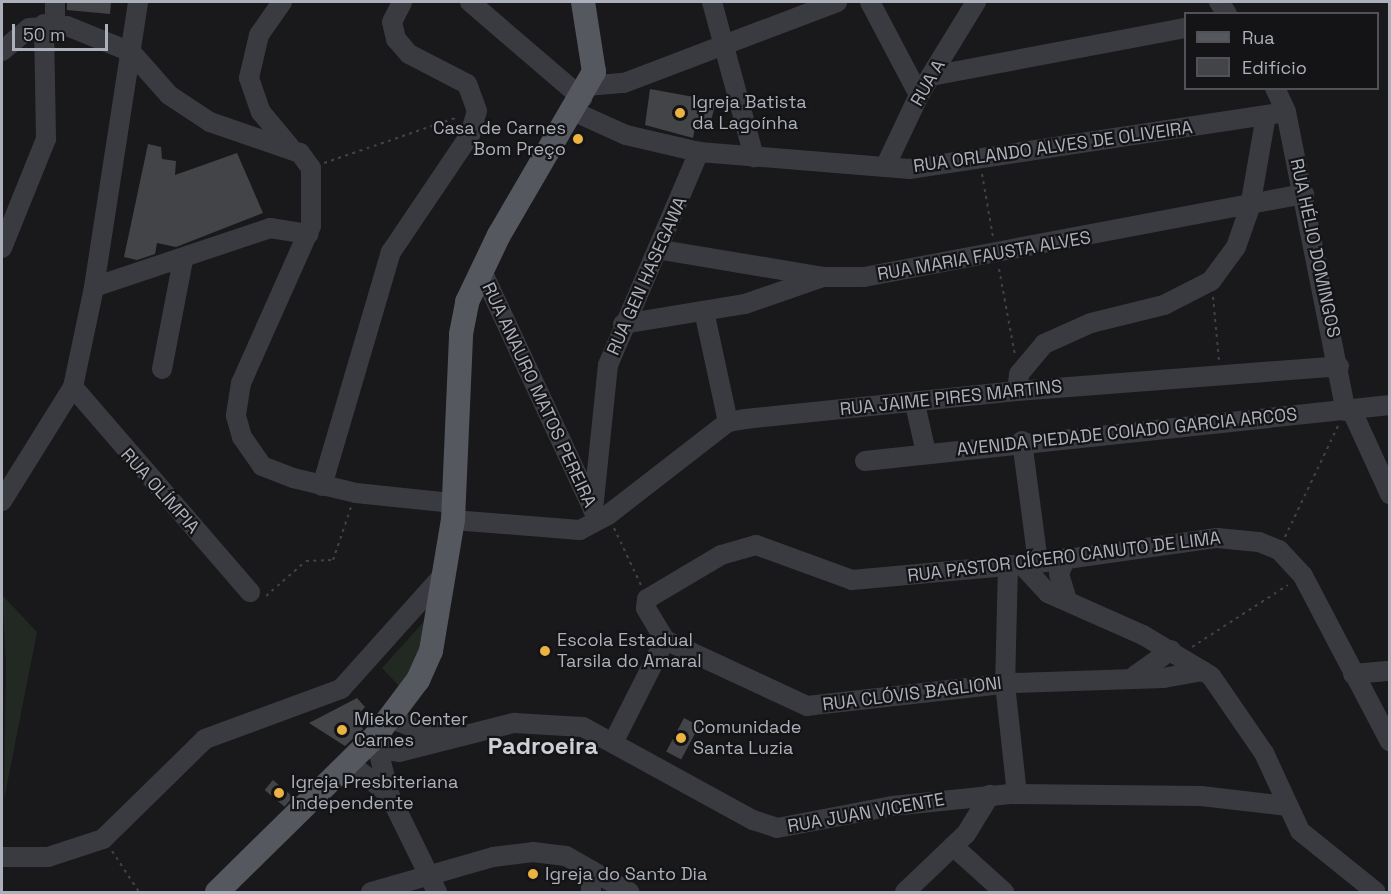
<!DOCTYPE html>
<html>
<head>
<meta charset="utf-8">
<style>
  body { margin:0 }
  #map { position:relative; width:1391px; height:894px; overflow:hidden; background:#19191b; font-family:"Space Grotesk",sans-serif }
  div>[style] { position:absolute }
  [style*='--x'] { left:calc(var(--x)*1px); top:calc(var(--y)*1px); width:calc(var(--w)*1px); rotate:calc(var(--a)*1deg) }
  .green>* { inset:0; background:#212922 }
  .building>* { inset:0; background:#434448; transform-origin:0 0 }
  .path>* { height:2px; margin-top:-1px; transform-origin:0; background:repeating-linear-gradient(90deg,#404247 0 3px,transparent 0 7.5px) }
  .minor>* { height:20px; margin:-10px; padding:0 10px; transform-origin:10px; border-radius:10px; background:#3a3b40 }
  .major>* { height:24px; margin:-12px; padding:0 12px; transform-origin:12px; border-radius:12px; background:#56585f }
  .dots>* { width:16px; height:16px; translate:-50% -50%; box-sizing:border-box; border:3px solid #141416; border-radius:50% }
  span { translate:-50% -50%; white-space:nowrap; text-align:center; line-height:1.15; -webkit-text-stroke:4.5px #141416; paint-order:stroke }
  .street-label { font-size:18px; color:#acb0ba }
  .poi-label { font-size:18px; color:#acb0ba }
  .left { translate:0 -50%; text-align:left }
  .right { translate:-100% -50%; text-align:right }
  .district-label { font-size:24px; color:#cdcfd6; font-weight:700 }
  .frame { position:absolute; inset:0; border:3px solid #acb0ba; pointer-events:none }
  .legend { position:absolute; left:1184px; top:12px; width:195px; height:78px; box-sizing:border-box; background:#141416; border:2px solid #515258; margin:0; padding:8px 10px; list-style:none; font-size:18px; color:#acb0ba }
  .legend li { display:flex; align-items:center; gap:12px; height:30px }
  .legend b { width:30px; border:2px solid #515258 }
  .scale { position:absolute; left:12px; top:24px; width:96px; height:27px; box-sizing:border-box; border:3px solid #acb0ba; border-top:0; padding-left:8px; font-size:18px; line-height:21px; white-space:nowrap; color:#acb0ba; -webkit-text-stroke:4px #141416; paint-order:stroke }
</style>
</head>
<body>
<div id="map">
  <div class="green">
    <i style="clip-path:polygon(2px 595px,37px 632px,4px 800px,6px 662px)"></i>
    <i style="clip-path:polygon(429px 616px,419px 657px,400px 687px,382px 668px)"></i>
  </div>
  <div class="building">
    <i style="clip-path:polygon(67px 2px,111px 2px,110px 14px,67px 10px)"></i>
    <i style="clip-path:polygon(650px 89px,716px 101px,709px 129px,695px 127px,693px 138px,645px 125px)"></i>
    <i style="clip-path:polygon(148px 144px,161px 147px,162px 159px,176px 161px,175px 175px,237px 153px,263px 213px,176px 247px,157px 243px,155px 254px,137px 260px,124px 257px)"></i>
    <i style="clip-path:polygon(357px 698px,365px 707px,356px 717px,363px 729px,345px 746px,309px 723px)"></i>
    <i style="left:684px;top:718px;width:17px;height:38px;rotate:28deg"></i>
    <i style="left:273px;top:780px;width:26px;height:13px;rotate:40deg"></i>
  </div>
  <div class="path">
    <i style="--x:324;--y:163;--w:142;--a:-18.9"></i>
    <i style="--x:982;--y:174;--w:64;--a:80.1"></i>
    <i style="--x:999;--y:269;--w:87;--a:79.5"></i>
    <i style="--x:1213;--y:297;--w:63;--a:84.6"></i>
    <i style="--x:614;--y:528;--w:63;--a:64.7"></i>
    <i style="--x:1285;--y:537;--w:123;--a:-64.5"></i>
    <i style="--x:266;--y:596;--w:53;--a:-41.2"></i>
    <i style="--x:306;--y:561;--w:27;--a:-2"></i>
    <i style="--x:333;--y:560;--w:56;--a:-71.2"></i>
    <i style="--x:1192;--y:647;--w:114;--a:-32.9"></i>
    <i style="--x:112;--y:851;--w:49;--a:56.6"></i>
  </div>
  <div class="minor">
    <i style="--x:282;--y:2;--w:40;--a:124.9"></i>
    <i style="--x:259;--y:35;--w:44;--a:103.1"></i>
    <i style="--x:249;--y:78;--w:36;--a:71"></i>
    <i style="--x:261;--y:112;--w:45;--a:50.4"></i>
    <i style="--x:470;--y:2;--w:148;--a:40.6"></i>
    <i style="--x:712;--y:2;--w:161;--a:74.8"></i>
    <i style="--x:870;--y:2;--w:105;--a:62.2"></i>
    <i style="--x:1219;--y:2;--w:14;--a:56"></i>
    <i style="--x:55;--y:24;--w:22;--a:-90"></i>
    <i style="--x:2;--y:51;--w:35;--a:-40"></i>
    <i style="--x:29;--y:28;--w:38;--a:-3"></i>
    <i style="--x:67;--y:26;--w:69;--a:22.1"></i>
    <i style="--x:131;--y:52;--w:57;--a:48.5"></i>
    <i style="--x:169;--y:95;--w:49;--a:33.4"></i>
    <i style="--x:210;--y:122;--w:95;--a:19"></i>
    <i style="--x:300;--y:153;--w:19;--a:54"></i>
    <i style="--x:311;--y:168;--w:58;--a:90"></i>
    <i style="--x:311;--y:226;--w:172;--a:114"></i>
    <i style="--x:241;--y:383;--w:33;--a:99"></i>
    <i style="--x:236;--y:416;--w:22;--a:74"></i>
    <i style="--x:242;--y:437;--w:35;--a:55"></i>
    <i style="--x:262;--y:466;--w:33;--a:21"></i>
    <i style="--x:293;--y:478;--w:65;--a:13.4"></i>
    <i style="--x:356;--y:493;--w:98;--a:5.9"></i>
    <i style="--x:931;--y:76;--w:259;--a:-10.7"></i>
    <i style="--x:587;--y:86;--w:37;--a:-5"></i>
    <i style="--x:624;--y:83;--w:228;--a:-20.8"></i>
    <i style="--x:1275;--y:88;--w:26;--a:65"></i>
    <i style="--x:1286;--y:112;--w:305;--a:78.7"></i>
    <i style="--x:575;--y:112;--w:56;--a:24.3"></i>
    <i style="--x:626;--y:135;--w:75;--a:13.1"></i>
    <i style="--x:699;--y:152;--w:211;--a:4.6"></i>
    <i style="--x:909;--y:169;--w:381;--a:-8.6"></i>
    <i style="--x:885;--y:167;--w:80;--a:-64.7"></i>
    <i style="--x:919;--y:95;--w:109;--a:-58.5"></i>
    <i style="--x:2;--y:248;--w:118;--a:-68"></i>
    <i style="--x:46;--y:139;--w:115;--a:-91"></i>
    <i style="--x:662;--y:250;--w:163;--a:9.5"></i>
    <i style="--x:823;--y:277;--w:41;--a:0"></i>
    <i style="--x:864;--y:277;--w:448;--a:-10.7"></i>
    <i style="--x:481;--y:269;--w:265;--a:65"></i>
    <i style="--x:94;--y:287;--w:186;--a:-18.5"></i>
    <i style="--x:270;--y:228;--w:39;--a:9"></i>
    <i style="--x:704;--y:311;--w:114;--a:77.8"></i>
    <i style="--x:623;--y:324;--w:124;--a:-9.3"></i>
    <i style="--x:745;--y:304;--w:83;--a:-19.1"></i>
    <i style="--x:162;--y:369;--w:111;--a:-79.1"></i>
    <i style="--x:73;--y:387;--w:271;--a:49.2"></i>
    <i style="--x:1017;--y:391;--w:17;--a:-83"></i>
    <i style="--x:1019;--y:374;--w:39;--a:-50"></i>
    <i style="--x:1044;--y:344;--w:51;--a:-24.1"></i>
    <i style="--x:1091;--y:323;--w:75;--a:-13.9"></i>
    <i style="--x:1164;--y:305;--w:53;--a:-27.1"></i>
    <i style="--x:1211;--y:281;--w:42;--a:-53.7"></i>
    <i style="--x:1236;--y:247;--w:42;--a:-70.7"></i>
    <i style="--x:1250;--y:207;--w:93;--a:-80.1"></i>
    <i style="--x:915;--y:404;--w:50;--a:77.3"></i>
    <i style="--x:1351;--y:409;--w:94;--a:65.4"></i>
    <i style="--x:1022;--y:441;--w:123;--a:82.5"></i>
    <i style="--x:865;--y:461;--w:528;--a:-6.09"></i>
    <i style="--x:322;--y:486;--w:244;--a:-73.6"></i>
    <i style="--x:391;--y:252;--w:141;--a:-56"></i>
    <i style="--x:470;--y:135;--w:25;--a:-74"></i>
    <i style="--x:477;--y:111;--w:29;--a:-110"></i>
    <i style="--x:467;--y:84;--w:65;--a:-152.7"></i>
    <i style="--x:409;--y:54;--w:20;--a:-131"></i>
    <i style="--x:396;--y:39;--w:17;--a:-103"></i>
    <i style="--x:392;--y:22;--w:22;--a:-63"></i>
    <i style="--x:2;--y:501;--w:134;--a:-58.1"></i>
    <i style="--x:73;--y:387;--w:102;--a:-78.1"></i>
    <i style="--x:94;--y:287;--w:288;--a:-81.2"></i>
    <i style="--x:593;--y:510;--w:146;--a:-84.1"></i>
    <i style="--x:608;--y:365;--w:232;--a:-66.9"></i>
    <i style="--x:453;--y:520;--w:127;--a:4.5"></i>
    <i style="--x:580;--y:530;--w:32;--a:-28"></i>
    <i style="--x:608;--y:515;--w:152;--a:-37.8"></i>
    <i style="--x:728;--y:422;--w:17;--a:-10"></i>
    <i style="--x:745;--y:419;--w:273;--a:-5.9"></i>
    <i style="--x:1017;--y:391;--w:323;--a:-4.4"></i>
    <i style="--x:1066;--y:558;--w:17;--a:114"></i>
    <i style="--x:1059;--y:574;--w:27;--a:73"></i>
    <i style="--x:1021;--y:564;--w:40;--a:47"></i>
    <i style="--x:1048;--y:593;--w:104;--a:23.9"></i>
    <i style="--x:1143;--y:635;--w:79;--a:31.1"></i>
    <i style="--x:1211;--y:676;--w:93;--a:55.5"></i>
    <i style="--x:1264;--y:753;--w:86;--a:65.2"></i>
    <i style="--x:1300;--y:831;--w:97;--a:38.8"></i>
    <i style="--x:1008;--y:565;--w:119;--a:91.4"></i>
    <i style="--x:1005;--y:684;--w:111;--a:83.8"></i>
    <i style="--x:1203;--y:671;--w:40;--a:170"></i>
    <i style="--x:1164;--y:678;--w:153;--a:178.1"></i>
    <i style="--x:1011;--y:683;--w:205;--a:173.6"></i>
    <i style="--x:807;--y:706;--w:157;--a:-155.1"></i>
    <i style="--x:665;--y:640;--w:37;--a:-121"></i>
    <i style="--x:646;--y:608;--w:9;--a:-84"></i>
    <i style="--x:647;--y:599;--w:86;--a:-30.7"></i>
    <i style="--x:721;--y:555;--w:36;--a:-16"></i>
    <i style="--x:756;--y:545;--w:102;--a:20"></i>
    <i style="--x:852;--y:580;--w:187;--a:-5.2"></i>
    <i style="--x:1038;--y:563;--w:181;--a:-8"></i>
    <i style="--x:1217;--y:538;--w:42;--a:5.4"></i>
    <i style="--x:1259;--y:542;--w:22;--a:22"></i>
    <i style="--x:1279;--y:550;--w:35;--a:47"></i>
    <i style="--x:1303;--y:576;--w:187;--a:62.3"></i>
    <i style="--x:1353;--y:674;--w:37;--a:-5"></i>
    <i style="--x:1136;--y:675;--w:43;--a:-35.5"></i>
    <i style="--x:390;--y:718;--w:35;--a:22"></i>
    <i style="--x:423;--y:731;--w:31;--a:2"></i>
    <i style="--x:375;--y:737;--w:18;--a:47"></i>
    <i style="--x:387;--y:750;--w:12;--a:9"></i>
    <i style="--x:399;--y:752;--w:119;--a:-14.2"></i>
    <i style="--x:514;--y:723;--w:69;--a:3.3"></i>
    <i style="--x:583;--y:727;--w:194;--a:28.7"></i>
    <i style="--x:753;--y:820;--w:25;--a:18"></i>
    <i style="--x:777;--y:828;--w:117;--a:-10.8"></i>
    <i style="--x:892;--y:806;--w:119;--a:-5.8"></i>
    <i style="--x:1010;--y:794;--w:191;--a:0.6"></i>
    <i style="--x:1201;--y:796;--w:87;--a:6.6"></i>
    <i style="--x:375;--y:737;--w:59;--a:76.2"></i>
    <i style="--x:389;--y:794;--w:109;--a:63.9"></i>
    <i style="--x:614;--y:741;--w:113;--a:-63.2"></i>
    <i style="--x:349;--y:763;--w:51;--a:37.8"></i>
    <i style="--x:953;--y:846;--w:69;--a:42"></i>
    <i style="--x:2;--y:857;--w:46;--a:0"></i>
    <i style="--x:48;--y:857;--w:58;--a:-18.1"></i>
    <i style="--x:103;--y:839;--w:143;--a:-44.4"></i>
    <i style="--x:205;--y:739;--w:145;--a:-20.2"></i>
    <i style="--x:341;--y:689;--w:157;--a:-48.1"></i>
    <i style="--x:591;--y:870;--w:22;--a:90"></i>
    <i style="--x:371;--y:892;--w:127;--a:-16"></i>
    <i style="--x:493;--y:857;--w:40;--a:-7.1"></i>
    <i style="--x:533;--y:852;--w:33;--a:7"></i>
    <i style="--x:566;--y:856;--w:73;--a:29.7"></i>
    <i style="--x:905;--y:892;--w:84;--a:-43.6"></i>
    <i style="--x:966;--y:834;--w:46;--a:-58.4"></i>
  </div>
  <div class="major">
    <i style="--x:217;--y:892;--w:221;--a:-44.5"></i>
    <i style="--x:375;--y:737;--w:71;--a:-53"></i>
    <i style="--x:418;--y:680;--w:32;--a:-66"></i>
    <i style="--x:431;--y:651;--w:133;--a:-80.5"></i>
    <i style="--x:453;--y:520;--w:186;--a:-87.5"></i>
    <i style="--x:461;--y:334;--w:33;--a:-79"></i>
    <i style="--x:467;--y:302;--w:74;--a:-64.5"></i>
    <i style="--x:499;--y:235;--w:189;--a:-59.8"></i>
    <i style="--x:594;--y:72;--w:71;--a:-98.9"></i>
  </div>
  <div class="dots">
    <i style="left:680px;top:113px;background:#eab342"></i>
    <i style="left:578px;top:139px;background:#eab342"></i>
    <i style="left:545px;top:651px;background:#eab342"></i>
    <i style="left:342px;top:730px;background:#eab342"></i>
    <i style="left:681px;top:738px;background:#eab342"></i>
    <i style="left:279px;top:793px;background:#eab342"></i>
    <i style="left:533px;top:874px;background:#eab342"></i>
  </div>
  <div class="street-label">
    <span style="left:928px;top:83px;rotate:-60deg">RUA A</span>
    <span style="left:1053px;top:147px;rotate:-8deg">RUA ORLANDO ALVES DE OLIVEIRA</span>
    <span style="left:1315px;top:248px;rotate:78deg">RUA HÉLIO DOMINGOS</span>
    <span style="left:984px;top:256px;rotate:-10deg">RUA MARIA FAUSTA ALVES</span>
    <span style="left:647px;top:276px;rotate:-66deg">RUA GEN HASEGAWA</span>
    <span style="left:539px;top:395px;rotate:65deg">RUA ANAURO MATOS PEREIRA</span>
    <span style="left:951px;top:398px;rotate:-6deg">RUA JAIME PIRES MARTINS</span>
    <span style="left:1127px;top:432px;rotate:-6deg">AVENIDA PIEDADE COIADO GARCIA ARCOS</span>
    <span style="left:160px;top:491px;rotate:48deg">RUA OLÍMPIA</span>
    <span style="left:1064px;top:557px;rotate:-7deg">RUA PASTOR CÍCERO CANUTO DE LIMA</span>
    <span style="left:912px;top:694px;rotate:-7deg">RUA CLÓVIS BAGLIONI</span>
    <span style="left:866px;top:813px;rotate:-10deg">RUA JUAN VICENTE</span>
  </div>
  <div class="poi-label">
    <span class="left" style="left:692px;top:113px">Igreja Batista<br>da Lagoínha</span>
    <span class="right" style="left:566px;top:139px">Casa de Carnes<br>Bom Preço</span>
    <span class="left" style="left:557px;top:651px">Escola Estadual<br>Tarsila do Amaral</span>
    <span class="left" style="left:354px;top:730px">Mieko Center<br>Carnes</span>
    <span class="left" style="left:693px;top:738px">Comunidade<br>Santa Luzia</span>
    <span class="left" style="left:291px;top:793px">Igreja Presbiteriana<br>Independente</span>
    <span class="left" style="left:545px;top:874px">Igreja do Santo Dia</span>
  </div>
  <div class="district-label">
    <span style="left:543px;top:746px">Padroeira</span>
  </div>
  <div class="frame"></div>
  <ul class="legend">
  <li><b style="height:8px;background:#56585f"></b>Rua</li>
  <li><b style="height:16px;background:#434448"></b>Edifício</li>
  </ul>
  <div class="scale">50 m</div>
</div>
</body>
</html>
